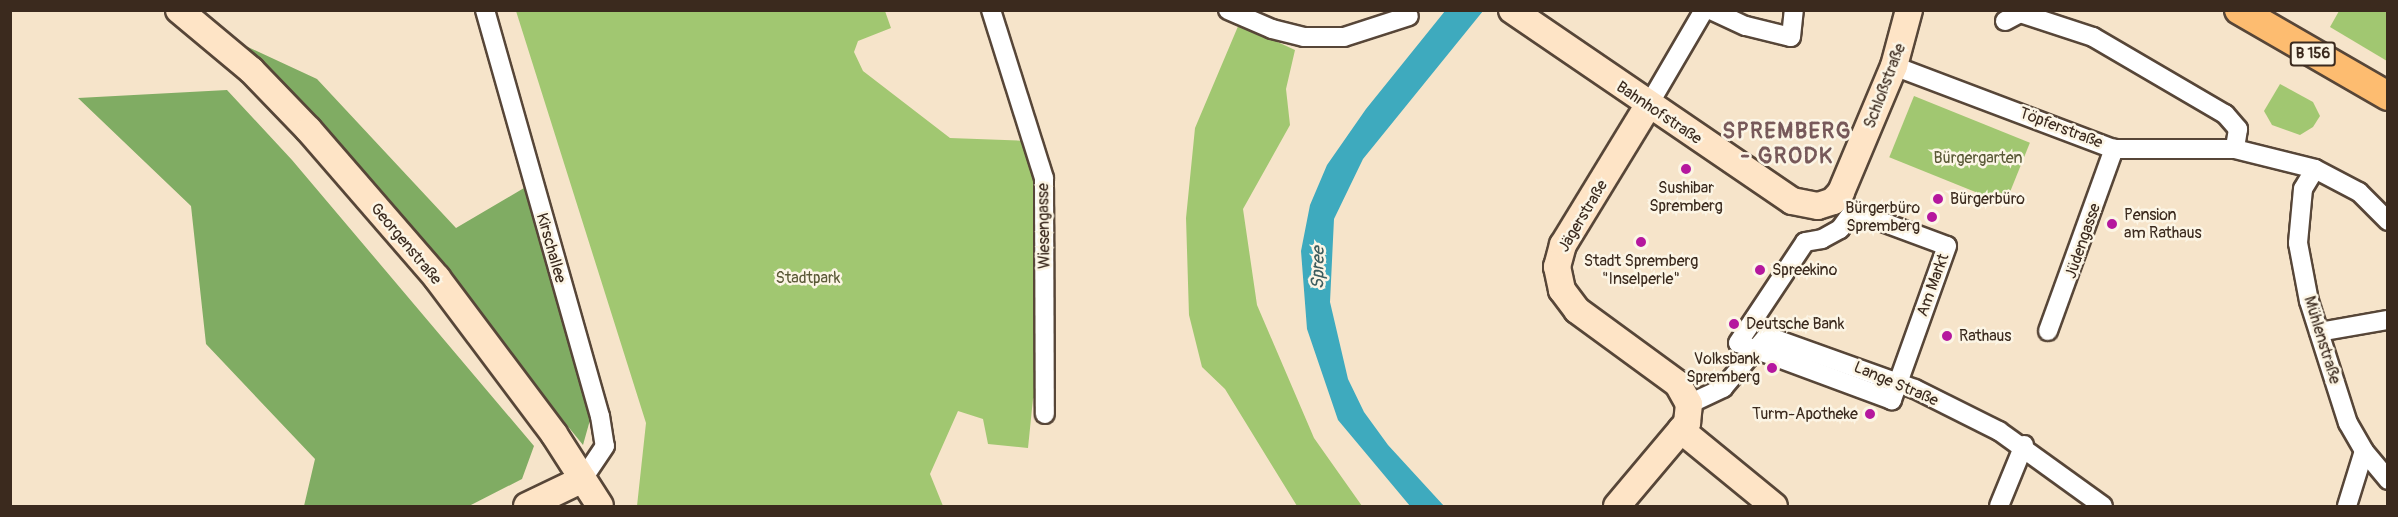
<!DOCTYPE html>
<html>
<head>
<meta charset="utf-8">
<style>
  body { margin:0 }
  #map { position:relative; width:2398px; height:517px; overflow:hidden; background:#f6e4ca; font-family:Pangolin,sans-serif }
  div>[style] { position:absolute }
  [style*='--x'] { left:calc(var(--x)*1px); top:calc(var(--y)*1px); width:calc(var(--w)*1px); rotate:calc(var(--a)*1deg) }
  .green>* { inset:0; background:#a1c771; transform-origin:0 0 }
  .forest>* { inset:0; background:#80ac63 }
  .water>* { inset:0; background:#3eaabe }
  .roads { filter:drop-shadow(2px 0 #574638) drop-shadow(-2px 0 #574638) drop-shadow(0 2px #574638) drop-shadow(0 -2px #574638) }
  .street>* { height:18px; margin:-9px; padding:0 9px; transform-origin:9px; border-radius:9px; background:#fff }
  .secondary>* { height:26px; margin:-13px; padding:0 13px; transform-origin:13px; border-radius:13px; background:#fee4c6 }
  .primary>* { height:28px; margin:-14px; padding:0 14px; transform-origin:14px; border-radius:14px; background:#fdbc70 }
  .dots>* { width:16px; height:16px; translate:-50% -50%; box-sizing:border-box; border:3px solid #fcf5e5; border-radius:50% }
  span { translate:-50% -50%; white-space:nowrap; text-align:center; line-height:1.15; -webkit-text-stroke:5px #fcf5e5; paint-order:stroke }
  .shield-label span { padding:2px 4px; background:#fcf5e5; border:2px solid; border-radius:4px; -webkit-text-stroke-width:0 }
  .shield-label { font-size:15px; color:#3b2a1e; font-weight:700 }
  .street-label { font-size:16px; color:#3b2a1e }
  .park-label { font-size:16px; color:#5a5937 }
  .poi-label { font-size:16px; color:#3b2a1e }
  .left { translate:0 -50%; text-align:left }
  .right { translate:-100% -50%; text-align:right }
  .water-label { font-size:18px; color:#3c5d5e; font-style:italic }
  .district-label { font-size:22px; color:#77595a; font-weight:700; letter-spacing:1.5px }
  .frame { position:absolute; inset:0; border:12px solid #3b2a1e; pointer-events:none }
</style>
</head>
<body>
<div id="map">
  <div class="green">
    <i style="clip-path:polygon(516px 11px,885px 11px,891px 28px,858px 41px,854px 52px,863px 71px,950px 138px,1028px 141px,1041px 179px,1040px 390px,1033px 399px,1028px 448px,988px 444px,983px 419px,958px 411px,930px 474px,943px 506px,637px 506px,646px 423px)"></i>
    <i style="clip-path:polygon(2339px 11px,2387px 11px,2387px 61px,2330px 27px)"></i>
    <i style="clip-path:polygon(1239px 24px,1295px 50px,1286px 89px,1290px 125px,1243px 209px,1257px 305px,1314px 438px,1362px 506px,1297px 506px,1225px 389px,1202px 367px,1189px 315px,1186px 218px,1195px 128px)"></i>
    <i style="clip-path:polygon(2280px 84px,2313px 102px,2320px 116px,2313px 127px,2300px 135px,2272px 125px,2264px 111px)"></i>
    <i style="left:1914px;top:96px;width:125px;height:66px;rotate:22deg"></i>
  </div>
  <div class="forest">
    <i style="clip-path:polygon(235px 41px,317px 79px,456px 228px,524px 188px,590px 420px,583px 445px,318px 118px)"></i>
    <i style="clip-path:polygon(227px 90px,292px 160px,534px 446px,522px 479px,469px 506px,304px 506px,315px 459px,206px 344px,191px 206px,78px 98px)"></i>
  </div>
  <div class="water">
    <i style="clip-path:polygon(1445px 11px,1483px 11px,1363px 159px,1334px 219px,1330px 302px,1348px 379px,1364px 412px,1388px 445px,1444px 506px,1410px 506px,1338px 420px,1307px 329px,1301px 251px,1310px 205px,1327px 165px,1366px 109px)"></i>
  </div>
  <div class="roads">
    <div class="street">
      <i style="--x:485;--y:10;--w:422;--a:74.2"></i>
      <i style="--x:600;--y:416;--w:30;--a:81"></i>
      <i style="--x:605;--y:446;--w:40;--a:124"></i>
      <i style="--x:991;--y:10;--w:176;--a:72.5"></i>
      <i style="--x:1044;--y:178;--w:236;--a:89.8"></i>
      <i style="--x:1228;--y:10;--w:48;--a:23.4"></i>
      <i style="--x:1272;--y:29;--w:33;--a:14"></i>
      <i style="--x:1304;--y:37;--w:40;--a:0"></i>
      <i style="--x:1344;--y:37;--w:68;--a:-17.9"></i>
      <i style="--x:1711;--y:10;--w:38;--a:25"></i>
      <i style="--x:1746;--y:26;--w:46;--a:13.7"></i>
      <i style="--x:1791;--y:37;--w:27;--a:-84"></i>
      <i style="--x:2005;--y:21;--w:17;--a:-28"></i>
      <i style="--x:2020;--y:13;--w:77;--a:18.2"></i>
      <i style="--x:2093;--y:37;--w:153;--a:30.3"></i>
      <i style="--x:2225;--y:114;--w:20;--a:49"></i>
      <i style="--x:2238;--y:129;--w:20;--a:99"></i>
      <i style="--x:1894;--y:66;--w:235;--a:20.7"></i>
      <i style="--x:2114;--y:149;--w:121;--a:0"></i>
      <i style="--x:2235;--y:149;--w:82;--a:14"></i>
      <i style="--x:2315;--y:169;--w:50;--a:27.6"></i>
      <i style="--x:2359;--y:192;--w:41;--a:45"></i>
      <i style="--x:1648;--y:106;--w:111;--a:-59.7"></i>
      <i style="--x:2315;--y:169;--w:23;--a:121"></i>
      <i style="--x:2303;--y:189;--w:54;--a:95.3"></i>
      <i style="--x:2298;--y:243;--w:59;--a:79.3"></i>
      <i style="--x:2309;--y:301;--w:128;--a:72.3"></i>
      <i style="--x:2348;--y:423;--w:32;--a:60"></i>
      <i style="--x:2364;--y:451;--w:58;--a:107.2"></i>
      <i style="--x:1853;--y:211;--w:100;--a:20.4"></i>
      <i style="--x:1947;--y:246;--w:164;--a:109.7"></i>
      <i style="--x:1892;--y:400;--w:164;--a:-159.7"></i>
      <i style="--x:1738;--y:343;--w:121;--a:-56.4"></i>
      <i style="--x:1805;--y:242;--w:17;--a:-10"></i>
      <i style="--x:1822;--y:239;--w:21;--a:-29"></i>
      <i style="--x:1840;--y:229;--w:22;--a:-54"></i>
      <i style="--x:2048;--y:331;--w:194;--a:-70.1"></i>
      <i style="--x:2319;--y:332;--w:70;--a:-9.9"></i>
      <i style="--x:1689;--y:404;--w:38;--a:-25"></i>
      <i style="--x:1723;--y:388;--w:68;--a:-49.8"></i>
      <i style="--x:1767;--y:336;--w:157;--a:19.7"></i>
      <i style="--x:1915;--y:389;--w:94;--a:26.6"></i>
      <i style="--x:1999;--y:431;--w:128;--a:35.8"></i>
      <i style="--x:2364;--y:451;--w:38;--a:50"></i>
      <i style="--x:1999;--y:506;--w:66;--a:-67.7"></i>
    </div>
    <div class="secondary">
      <i style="--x:179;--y:10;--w:94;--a:39.8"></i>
      <i style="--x:251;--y:70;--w:83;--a:46"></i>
      <i style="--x:309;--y:130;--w:196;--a:49.1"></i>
      <i style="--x:437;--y:278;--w:195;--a:53.1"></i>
      <i style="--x:554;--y:434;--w:85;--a:57.4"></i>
      <i style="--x:1512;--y:10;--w:339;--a:34.3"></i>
      <i style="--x:1792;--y:201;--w:26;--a:11"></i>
      <i style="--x:1818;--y:206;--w:16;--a:-18"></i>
      <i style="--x:1833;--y:201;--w:12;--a:-48"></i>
      <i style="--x:1841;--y:192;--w:137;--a:-67.2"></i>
      <i style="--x:1894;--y:66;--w:58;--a:-75"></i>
      <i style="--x:1681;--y:430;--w:120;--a:39.3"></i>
      <i style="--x:527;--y:506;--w:62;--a:-25.7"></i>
      <i style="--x:1617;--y:506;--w:109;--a:-49.9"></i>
      <i style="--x:1687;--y:423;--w:19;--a:-84"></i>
      <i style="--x:1689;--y:404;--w:23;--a:-119"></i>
      <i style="--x:1678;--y:384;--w:125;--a:-143.8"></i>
      <i style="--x:1577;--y:310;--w:25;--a:-127"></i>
      <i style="--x:1562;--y:290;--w:24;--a:-102"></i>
      <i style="--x:1557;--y:267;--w:23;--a:-75"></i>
      <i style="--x:1563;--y:245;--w:163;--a:-58.6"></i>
    </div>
    <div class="primary">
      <i style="--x:2239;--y:10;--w:172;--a:30"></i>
    </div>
  </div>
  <div class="dots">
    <i style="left:1686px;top:169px;background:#b5179e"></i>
    <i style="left:1938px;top:199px;background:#b5179e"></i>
    <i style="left:1932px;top:217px;background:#b5179e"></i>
    <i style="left:2112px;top:224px;background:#b5179e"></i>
    <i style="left:1641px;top:242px;background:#b5179e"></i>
    <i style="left:1760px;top:270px;background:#b5179e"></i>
    <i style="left:1734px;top:324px;background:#b5179e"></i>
    <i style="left:1947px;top:336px;background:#b5179e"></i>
    <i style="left:1772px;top:368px;background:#b5179e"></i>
    <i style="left:1870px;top:414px;background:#b5179e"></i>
  </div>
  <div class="shield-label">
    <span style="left:2313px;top:54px">B 156</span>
  </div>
  <div class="street-label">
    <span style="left:1885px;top:86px;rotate:-69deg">Schloßstraße</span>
    <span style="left:1659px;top:113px;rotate:34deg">Bahnhofstraße</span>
    <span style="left:2061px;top:128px;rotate:21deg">Töpferstraße</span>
    <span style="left:1583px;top:216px;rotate:-59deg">Jägerstraße</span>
    <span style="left:1044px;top:226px;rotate:-91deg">Wiesengasse</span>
    <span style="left:2083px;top:241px;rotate:-71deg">Jüdengasse</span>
    <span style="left:406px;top:244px;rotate:50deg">Georgenstraße</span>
    <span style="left:551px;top:248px;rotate:74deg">Kirschallee</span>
    <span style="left:1933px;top:285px;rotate:-70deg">Am Markt</span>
    <span style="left:2322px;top:340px;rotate:73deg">Mühlenstraße</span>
    <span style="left:1896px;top:384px;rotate:23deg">Lange Straße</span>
  </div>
  <div class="park-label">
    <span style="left:1978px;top:158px">Bürgergarten</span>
    <span style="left:808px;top:278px">Stadtpark</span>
  </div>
  <div class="poi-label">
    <span style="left:1686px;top:197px">Sushibar<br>Spremberg</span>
    <span class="left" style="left:1950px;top:199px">Bürgerbüro</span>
    <span class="right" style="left:1920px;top:217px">Bürgerbüro<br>Spremberg</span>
    <span class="left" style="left:2124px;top:224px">Pension<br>am Rathaus</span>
    <span style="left:1641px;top:270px">Stadt Spremberg<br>"Inselperle"</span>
    <span class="left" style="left:1772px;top:270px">Spreekino</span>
    <span class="left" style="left:1746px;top:324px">Deutsche Bank</span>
    <span class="left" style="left:1959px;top:336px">Rathaus</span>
    <span class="right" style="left:1760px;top:368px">Volksbank<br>Spremberg</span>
    <span class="right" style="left:1858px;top:414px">Turm-Apotheke</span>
  </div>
  <div class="water-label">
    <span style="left:1319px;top:268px;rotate:-89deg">Spree</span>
  </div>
  <div class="district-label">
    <span style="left:1787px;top:144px">SPREMBERG<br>- GRODK</span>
  </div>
  <div class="frame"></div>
</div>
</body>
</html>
